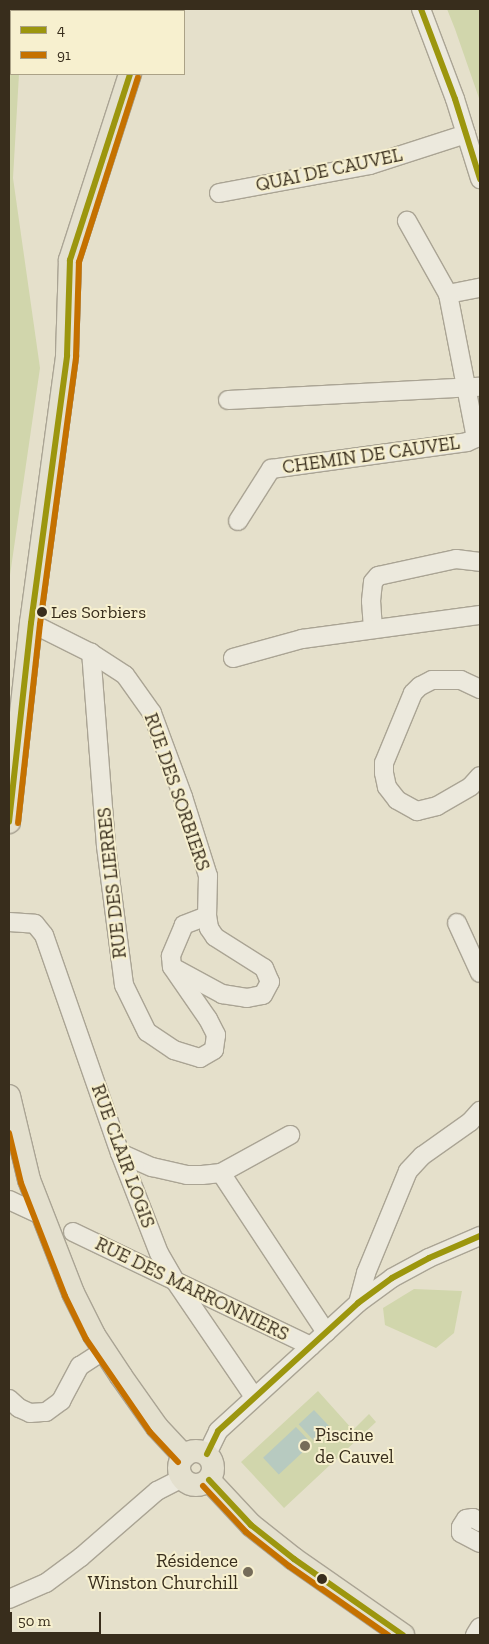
<!DOCTYPE html>
<html>
<head>
<meta charset="utf-8">
<style>
  body { margin:0 }
  #map { position:relative; width:489px; height:1644px; overflow:hidden; background:#e5e0cb; font-family:"Zilla Slab",serif }
  div>[style] { position:absolute }
  [style*='--x'] { left:calc(var(--x)*1px); top:calc(var(--y)*1px); width:calc(var(--w)*1px); rotate:calc(var(--a)*1deg) }
  .green>* { inset:0; background:#d1d6ac }
  .water>* { inset:0; background:#b7cac0; transform-origin:0 0 }
  .roads { filter:drop-shadow(1px 0 #aaa494) drop-shadow(-1px 0 #aaa494) drop-shadow(0 1px #aaa494) drop-shadow(0 -1px #aaa494) }
  .minor>* { height:18px; margin:-9px; padding:0 9px; transform-origin:9px; border-radius:9px; background:#ece9dd }
  .major>* { height:22px; margin:-11px; padding:0 11px; transform-origin:11px; border-radius:11px; background:#e4e0ce }
  .major>.ring { margin:-11px; padding:0; box-sizing:content-box; background:none; border:22px solid #e4e0ce; border-radius:50% }
  .bus-1>* { height:6px; margin:-3px; padding:0 3px; transform-origin:3px; border-radius:3px; background:#9c960e }
  .bus-2>* { height:6px; margin:-3px; padding:0 3px; transform-origin:3px; border-radius:3px; background:#c57100 }
  .dots>* { width:14px; height:14px; translate:-50% -50%; box-sizing:border-box; border:2px solid #f7f0cf; border-radius:50% }
  span { translate:-50% -50%; white-space:nowrap; text-align:center; line-height:1.15; -webkit-text-stroke:4px #f7f0cf; paint-order:stroke }
  .bus-label { font-size:18px; color:#382d1c }
  .left { translate:0 -50%; text-align:left }
  .street-label { font-size:19px; color:#382d1c }
  .poi-label { font-size:19px; color:#382d1c }
  .right { translate:-100% -50%; text-align:right }
  .frame { position:absolute; inset:0; border:10px solid #382d1c; pointer-events:none }
  .legend { position:absolute; left:10px; top:10px; width:175px; height:65px; box-sizing:border-box; background:#f7f0cf; border:1px solid #aba287; margin:0; padding:6px 9px; list-style:none; font-size:15px; color:#382d1c }
  .legend li { display:flex; align-items:center; gap:10px; height:25px }
  .legend b { width:25px; border:1px solid #aba287 }
  .scale { position:absolute; left:10px; top:1612px; width:91px; height:22px; box-sizing:border-box; border:2px solid #382d1c; border-top:0; padding-left:6px; font-size:15px; line-height:18px; white-space:nowrap; color:#382d1c; -webkit-text-stroke:4px #f7f0cf; paint-order:stroke }
</style>
</head>
<body>
<div id="map">
  <div class="green">
    <i style="clip-path:polygon(9px 9px,14px 9px,16px 11px,11px 11px,11px 74px,19px 74px,13px 178px,40px 368px,9px 582px)"></i>
    <i style="clip-path:polygon(447px 9px,480px 9px,480px 101px,455px 29px)"></i>
    <i style="clip-path:polygon(414px 1289px,462px 1291px,454px 1333px,436px 1348px,385px 1325px,383px 1308px)"></i>
    <i style="clip-path:polygon(318px 1391px,353px 1430px,369px 1414px,376px 1422px,284px 1508px,241px 1462px)"></i>
  </div>
  <div class="water">
    <i style="left:314px;top:1410px;width:23px;height:21px;rotate:47deg"></i>
    <i style="left:296px;top:1427px;width:23px;height:45px;rotate:47deg"></i>
  </div>
  <div class="roads">
    <div class="minor">
      <i style="--x:421;--y:9;--w:96;--a:69.3"></i>
      <i style="--x:455;--y:99;--w:84;--a:72.6"></i>
      <i style="--x:219;--y:193;--w:154;--a:-10.5"></i>
      <i style="--x:370;--y:165;--w:101;--a:-17.9"></i>
      <i style="--x:448;--y:294;--w:33;--a:-11"></i>
      <i style="--x:228;--y:400;--w:252;--a:-3"></i>
      <i style="--x:238;--y:521;--w:62;--a:-57.6"></i>
      <i style="--x:271;--y:469;--w:198;--a:-7.8"></i>
      <i style="--x:467;--y:442;--w:10;--a:-24"></i>
      <i style="--x:476;--y:438;--w:147;--a:-101"></i>
      <i style="--x:448;--y:294;--w:84;--a:-119.3"></i>
      <i style="--x:31;--y:623;--w:67;--a:26.6"></i>
      <i style="--x:91;--y:653;--w:40;--a:32.9"></i>
      <i style="--x:125;--y:675;--w:47;--a:54.6"></i>
      <i style="--x:152;--y:713;--w:90;--a:69.7"></i>
      <i style="--x:183;--y:797;--w:83;--a:72.4"></i>
      <i style="--x:208;--y:876;--w:40;--a:91.4"></i>
      <i style="--x:207;--y:916;--w:25;--a:159"></i>
      <i style="--x:184;--y:925;--w:34;--a:113"></i>
      <i style="--x:171;--y:956;--w:11;--a:85"></i>
      <i style="--x:172;--y:967;--w:63;--a:55.3"></i>
      <i style="--x:208;--y:1019;--w:18;--a:63"></i>
      <i style="--x:216;--y:1035;--w:15;--a:98"></i>
      <i style="--x:214;--y:1050;--w:16;--a:150"></i>
      <i style="--x:200;--y:1058;--w:27;--a:-163"></i>
      <i style="--x:174;--y:1050;--w:32;--a:-146"></i>
      <i style="--x:147;--y:1032;--w:52;--a:-116.1"></i>
      <i style="--x:124;--y:985;--w:140;--a:-97.4"></i>
      <i style="--x:106;--y:846;--w:194;--a:-94.4"></i>
      <i style="--x:373;--y:629;--w:28;--a:-94"></i>
      <i style="--x:371;--y:601;--w:19;--a:-84"></i>
      <i style="--x:373;--y:582;--w:8;--a:-50"></i>
      <i style="--x:378;--y:576;--w:80;--a:-12.3"></i>
      <i style="--x:456;--y:559;--w:24;--a:7"></i>
      <i style="--x:233;--y:658;--w:72;--a:-15.4"></i>
      <i style="--x:302;--y:639;--w:180;--a:-7.7"></i>
      <i style="--x:480;--y:689;--w:21;--a:-155"></i>
      <i style="--x:461;--y:680;--w:29;--a:180"></i>
      <i style="--x:432;--y:680;--w:13;--a:153"></i>
      <i style="--x:420;--y:686;--w:10;--a:135"></i>
      <i style="--x:413;--y:693;--w:76;--a:112.5"></i>
      <i style="--x:384;--y:763;--w:10;--a:90"></i>
      <i style="--x:384;--y:773;--w:14;--a:78"></i>
      <i style="--x:387;--y:787;--w:16;--a:52"></i>
      <i style="--x:397;--y:800;--w:23;--a:29"></i>
      <i style="--x:417;--y:811;--w:21;--a:-14"></i>
      <i style="--x:437;--y:806;--w:39;--a:-30"></i>
      <i style="--x:471;--y:786;--w:13;--a:-48"></i>
      <i style="--x:9;--y:922;--w:26;--a:4"></i>
      <i style="--x:35;--y:924;--w:14;--a:51"></i>
      <i style="--x:44;--y:935;--w:231;--a:70.8"></i>
      <i style="--x:120;--y:1153;--w:107;--a:68.7"></i>
      <i style="--x:159;--y:1253;--w:32;--a:60"></i>
      <i style="--x:175;--y:1281;--w:140;--a:55.7"></i>
      <i style="--x:457;--y:923;--w:55;--a:65.3"></i>
      <i style="--x:174;--y:968;--w:55;--a:28.4"></i>
      <i style="--x:222;--y:994;--w:25;--a:9"></i>
      <i style="--x:247;--y:998;--w:16;--a:-11"></i>
      <i style="--x:263;--y:995;--w:15;--a:-62"></i>
      <i style="--x:270;--y:982;--w:15;--a:-113"></i>
      <i style="--x:264;--y:968;--w:58;--a:-147.7"></i>
      <i style="--x:215;--y:937;--w:11;--a:-124"></i>
      <i style="--x:209;--y:928;--w:12;--a:-99"></i>
      <i style="--x:120;--y:1153;--w:35;--a:24"></i>
      <i style="--x:152;--y:1167;--w:36;--a:13"></i>
      <i style="--x:187;--y:1175;--w:15;--a:0"></i>
      <i style="--x:202;--y:1175;--w:19;--a:-6"></i>
      <i style="--x:221;--y:1173;--w:79;--a:-28.8"></i>
      <i style="--x:221;--y:1173;--w:191;--a:56.6"></i>
      <i style="--x:9;--y:1200;--w:35;--a:25"></i>
      <i style="--x:73;--y:1232;--w:264;--a:25.6"></i>
      <i style="--x:358;--y:1303;--w:31;--a:-75"></i>
      <i style="--x:366;--y:1273;--w:110;--a:-67.6"></i>
      <i style="--x:408;--y:1171;--w:21;--a:-47"></i>
      <i style="--x:422;--y:1156;--w:59;--a:-35.3"></i>
      <i style="--x:470;--y:1122;--w:15;--a:-48"></i>
      <i style="--x:9;--y:1399;--w:13;--a:42"></i>
      <i style="--x:19;--y:1408;--w:12;--a:24"></i>
      <i style="--x:30;--y:1413;--w:16;--a:-4"></i>
      <i style="--x:46;--y:1412;--w:19;--a:-36"></i>
      <i style="--x:61;--y:1401;--w:40;--a:-62"></i>
      <i style="--x:80;--y:1366;--w:27;--a:-33"></i>
      <i style="--x:207;--y:1454;--w:25;--a:-64"></i>
      <i style="--x:218;--y:1431;--w:190;--a:-42.4"></i>
      <i style="--x:358;--y:1303;--w:42;--a:-36.3"></i>
      <i style="--x:392;--y:1278;--w:42;--a:-28.4"></i>
      <i style="--x:429;--y:1258;--w:56;--a:-23.3"></i>
      <i style="--x:480;--y:1522;--w:8;--a:-150"></i>
      <i style="--x:473;--y:1518;--w:7;--a:172"></i>
      <i style="--x:466;--y:1519;--w:9;--a:122"></i>
      <i style="--x:461;--y:1527;--w:6;--a:90"></i>
      <i style="--x:461;--y:1533;--w:21;--a:28"></i>
      <i style="--x:9;--y:1599;--w:40;--a:-23.4"></i>
      <i style="--x:46;--y:1583;--w:44;--a:-36.6"></i>
      <i style="--x:81;--y:1557;--w:101;--a:-41"></i>
      <i style="--x:157;--y:1491;--w:28;--a:-27"></i>
      <i style="--x:475;--y:1635;--w:9;--a:-58"></i>
    </div>
    <div class="major">
      <i style="--x:141;--y:11;--w:2;--a:-90"></i>
      <i style="--x:9;--y:822;--w:200;--a:-83.7"></i>
      <i style="--x:31;--y:623;--w:270;--a:-82.3"></i>
      <i style="--x:67;--y:355;--w:95;--a:-88.2"></i>
      <i style="--x:70;--y:260;--w:195;--a:-72.1"></i>
      <i style="--x:9;--y:1096;--w:86;--a:76.6"></i>
      <i style="--x:29;--y:1180;--w:121;--a:68.7"></i>
      <i style="--x:73;--y:1293;--w:47;--a:63.4"></i>
      <i style="--x:94;--y:1335;--w:49;--a:56.6"></i>
      <i style="--x:121;--y:1376;--w:62;--a:54.8"></i>
      <i style="--x:157;--y:1427;--w:40;--a:47"></i>
      <i class="ring" style="left:179px;top:1451px;width:12px;height:12px"></i>
      <i style="--x:209;--y:1480;--w:62;--a:47"></i>
      <i style="--x:251;--y:1525;--w:55;--a:38.3"></i>
      <i style="--x:294;--y:1559;--w:133;--a:34.9"></i>
    </div>
  </div>
  <div class="bus-1">
    <i style="--x:421;--y:9;--w:96;--a:69.3"></i>
    <i style="--x:455;--y:99;--w:84;--a:72.6"></i>
    <i style="--x:9;--y:822;--w:200;--a:-83.7"></i>
    <i style="--x:31;--y:623;--w:270;--a:-82.3"></i>
    <i style="--x:67;--y:355;--w:95;--a:-88.2"></i>
    <i style="--x:70;--y:260;--w:195;--a:-72.1"></i>
    <i style="--x:207;--y:1454;--w:25;--a:-64"></i>
    <i style="--x:218;--y:1431;--w:190;--a:-42.4"></i>
    <i style="--x:358;--y:1303;--w:42;--a:-36.3"></i>
    <i style="--x:392;--y:1278;--w:42;--a:-28.4"></i>
    <i style="--x:429;--y:1258;--w:56;--a:-23.3"></i>
    <i style="--x:209;--y:1480;--w:62;--a:47"></i>
    <i style="--x:251;--y:1525;--w:55;--a:38.3"></i>
    <i style="--x:294;--y:1559;--w:133;--a:34.9"></i>
  </div>
  <div class="bus-2">
    <i style="--x:18;--y:823;--w:200;--a:-83.7"></i>
    <i style="--x:40;--y:624;--w:270;--a:-82.3"></i>
    <i style="--x:76;--y:356;--w:94;--a:-88.2"></i>
    <i style="--x:79;--y:262;--w:194;--a:-72.3"></i>
    <i style="--x:9;--y:1133;--w:51;--a:76.5"></i>
    <i style="--x:21;--y:1183;--w:121;--a:68.7"></i>
    <i style="--x:65;--y:1296;--w:48;--a:64"></i>
    <i style="--x:86;--y:1339;--w:113;--a:55.5"></i>
    <i style="--x:150;--y:1432;--w:41;--a:47"></i>
    <i style="--x:203;--y:1486;--w:63;--a:46.9"></i>
    <i style="--x:246;--y:1532;--w:55;--a:38.3"></i>
    <i style="--x:289;--y:1566;--w:121;--a:34.9"></i>
  </div>
  <div class="dots">
    <i style="left:42px;top:612px;background:#382d1c"></i>
    <i style="left:305px;top:1446px;background:#756c59"></i>
    <i style="left:248px;top:1572px;background:#756c59"></i>
    <i style="left:322px;top:1579px;background:#382d1c"></i>
  </div>
  <div class="bus-label">
    <span class="left" style="left:51px;top:612px">Les Sorbiers</span>
  </div>
  <div class="street-label">
    <span style="left:329px;top:170px;rotate:-12deg">QUAI DE CAUVEL</span>
    <span style="left:371px;top:455px;rotate:-8deg">CHEMIN DE CAUVEL</span>
    <span style="left:177px;top:792px;rotate:71deg">RUE DES SORBIERS</span>
    <span style="left:112px;top:883px;rotate:-96deg">RUE DES LIERRES</span>
    <span style="left:123px;top:1156px;rotate:70deg">RUE CLAIR LOGIS</span>
    <span style="left:192px;top:1289px;rotate:26deg">RUE DES MARRONNIERS</span>
  </div>
  <div class="poi-label">
    <span class="left" style="left:315px;top:1446px">Piscine<br>de Cauvel</span>
    <span class="right" style="left:238px;top:1572px">Résidence<br>Winston Churchill</span>
  </div>
  <div class="frame"></div>
  <ul class="legend">
  <li><b style="height:6px;background:#9c960e"></b>4</li>
  <li><b style="height:6px;background:#c57100"></b>91</li>
  </ul>
  <div class="scale">50 m</div>
</div>
</body>
</html>
